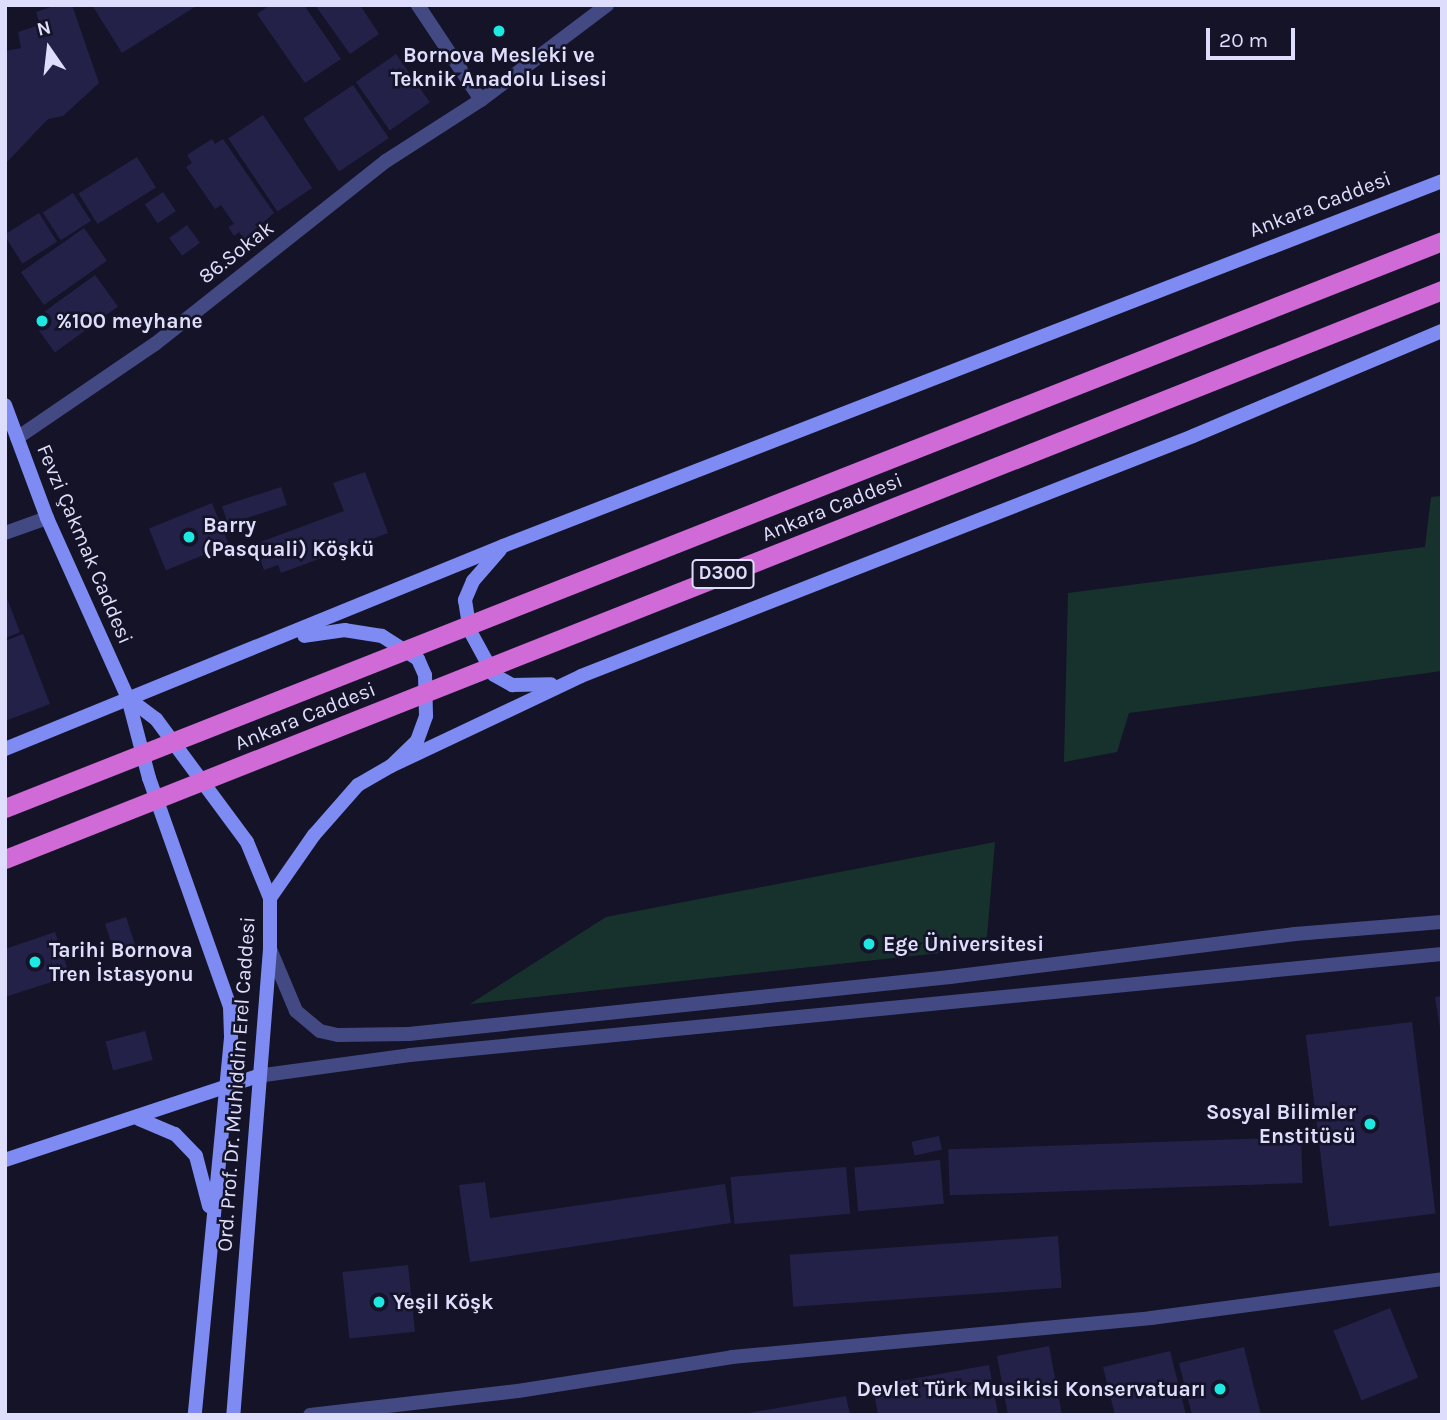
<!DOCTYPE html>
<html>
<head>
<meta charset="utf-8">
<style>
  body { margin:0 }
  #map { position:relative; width:1447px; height:1420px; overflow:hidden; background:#141328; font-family:Karla,sans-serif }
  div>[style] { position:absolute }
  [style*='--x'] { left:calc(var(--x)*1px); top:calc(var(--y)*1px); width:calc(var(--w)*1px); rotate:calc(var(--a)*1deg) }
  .green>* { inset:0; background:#17322d }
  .building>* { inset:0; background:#242148; transform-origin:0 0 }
  .service>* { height:14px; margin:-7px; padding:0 7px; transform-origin:7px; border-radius:7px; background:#434983 }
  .minor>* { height:14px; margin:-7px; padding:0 7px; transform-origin:7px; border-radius:7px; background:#434983 }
  .secondary>* { height:14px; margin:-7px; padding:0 7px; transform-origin:7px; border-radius:7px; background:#7e8bf2 }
  .trunk-bridge>* { height:19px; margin:-9.5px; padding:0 9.5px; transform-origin:9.5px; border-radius:9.5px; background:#d06ad6 }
  .dots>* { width:19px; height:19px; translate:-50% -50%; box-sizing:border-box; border:4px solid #141328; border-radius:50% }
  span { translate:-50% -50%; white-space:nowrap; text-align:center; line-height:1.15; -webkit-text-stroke:5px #141328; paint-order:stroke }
  .shield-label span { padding:2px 5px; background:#141328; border:2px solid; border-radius:5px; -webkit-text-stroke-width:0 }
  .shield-label { font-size:19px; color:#dedefc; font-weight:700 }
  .poi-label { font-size:21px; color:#dedefc; font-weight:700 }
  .left { translate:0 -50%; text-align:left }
  .right { translate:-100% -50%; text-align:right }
  .street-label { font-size:21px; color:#dedefc }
  .frame { position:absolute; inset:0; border:7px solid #dedefc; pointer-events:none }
  .north { position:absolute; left:14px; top:14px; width:70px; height:70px; -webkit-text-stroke:5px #141328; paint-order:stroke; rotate:346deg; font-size:19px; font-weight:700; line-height:28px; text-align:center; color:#dedefc }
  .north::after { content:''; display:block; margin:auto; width:24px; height:32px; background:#dedefc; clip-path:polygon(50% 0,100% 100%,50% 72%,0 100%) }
  .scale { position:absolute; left:1206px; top:28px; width:89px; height:32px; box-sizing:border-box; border:4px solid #dedefc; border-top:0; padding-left:9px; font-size:21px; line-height:24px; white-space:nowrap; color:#dedefc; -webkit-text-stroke:5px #141328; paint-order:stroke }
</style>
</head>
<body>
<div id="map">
  <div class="green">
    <i style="clip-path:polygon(1442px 496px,1442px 671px,1129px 713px,1117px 752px,1064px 762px,1068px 593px,1425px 547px,1431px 497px)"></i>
    <i style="clip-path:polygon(995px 842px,986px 948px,470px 1004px,606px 917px)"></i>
  </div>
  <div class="building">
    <i style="clip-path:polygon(56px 5px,72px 5px,99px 83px,63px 116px,48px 119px,5px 164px,5px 51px,21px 48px,18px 32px,40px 25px,36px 12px)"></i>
    <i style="clip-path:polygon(92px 5px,198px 5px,122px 53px)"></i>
    <i style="clip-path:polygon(270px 5px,304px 5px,341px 59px,305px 83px,257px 14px)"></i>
    <i style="clip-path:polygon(315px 5px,360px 5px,379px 34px,350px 54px)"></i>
    <i style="left:396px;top:54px;width:59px;height:49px;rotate:55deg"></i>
    <i style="left:353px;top:85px;width:64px;height:60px;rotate:56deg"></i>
    <i style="left:263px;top:115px;width:88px;height:42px;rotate:56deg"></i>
    <i style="clip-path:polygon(212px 139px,215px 144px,223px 139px,274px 213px,244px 239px,239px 232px,234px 236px,228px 227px,234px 224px,221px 205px,215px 209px,186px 167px,192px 163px,187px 155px)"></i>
    <i style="left:137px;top:157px;width:36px;height:69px;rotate:58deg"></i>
    <i style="left:163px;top:192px;width:23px;height:22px;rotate:56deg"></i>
    <i style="left:73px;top:193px;width:33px;height:36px;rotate:57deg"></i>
    <i style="left:39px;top:213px;width:34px;height:41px;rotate:58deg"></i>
    <i style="left:187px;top:225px;width:22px;height:22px;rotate:54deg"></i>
    <i style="left:84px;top:228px;width:40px;height:77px;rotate:55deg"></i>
    <i style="left:95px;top:275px;width:39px;height:78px;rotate:54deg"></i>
    <i style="clip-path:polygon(365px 472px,388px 533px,281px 573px,278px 565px,264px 570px,255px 544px,344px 511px,333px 483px)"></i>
    <i style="left:281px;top:487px;width:19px;height:62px;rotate:72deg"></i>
    <i style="left:212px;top:503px;width:45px;height:68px;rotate:68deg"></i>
    <i style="clip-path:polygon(5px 593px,20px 632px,5px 638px)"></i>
    <i style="clip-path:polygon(23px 634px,50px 704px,5px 721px,5px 641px)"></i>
    <i style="left:126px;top:917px;width:32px;height:22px;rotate:72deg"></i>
    <i style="clip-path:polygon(55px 932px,70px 976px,5px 997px,5px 949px)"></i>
    <i style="clip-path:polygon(1442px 996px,1442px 1028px,1440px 1028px,1435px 997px)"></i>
    <i style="left:1412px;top:1022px;width:193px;height:107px;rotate:83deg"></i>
    <i style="left:145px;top:1031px;width:30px;height:41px;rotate:75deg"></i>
    <i style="left:939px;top:1136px;width:14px;height:28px;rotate:78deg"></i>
    <i style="left:1301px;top:1137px;width:46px;height:353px;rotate:88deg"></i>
    <i style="left:940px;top:1160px;width:44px;height:86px;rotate:85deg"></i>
    <i style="left:846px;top:1167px;width:47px;height:116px;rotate:85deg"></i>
    <i style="clip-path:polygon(485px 1182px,490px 1218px,725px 1184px,731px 1223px,470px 1262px,459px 1185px)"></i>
    <i style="left:1058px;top:1236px;width:52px;height:269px;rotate:86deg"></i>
    <i style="left:408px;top:1265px;width:67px;height:66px;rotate:84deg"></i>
    <i style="left:1390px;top:1308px;width:75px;height:61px;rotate:68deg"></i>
    <i style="clip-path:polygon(1049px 1346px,1062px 1415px,1008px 1415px,997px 1356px)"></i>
    <i style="clip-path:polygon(1244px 1347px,1261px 1415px,1192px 1415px,1179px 1363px)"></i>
    <i style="clip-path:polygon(1170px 1351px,1186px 1415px,1115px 1415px,1103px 1367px)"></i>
    <i style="clip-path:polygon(989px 1365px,998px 1414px,878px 1415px,873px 1386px)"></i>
    <i style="clip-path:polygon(846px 1396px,850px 1415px,749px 1415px,749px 1413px)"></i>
  </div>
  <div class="service">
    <i style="--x:310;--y:1415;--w:209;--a:-6.6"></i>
    <i style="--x:518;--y:1391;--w:217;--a:-9"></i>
    <i style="--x:732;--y:1357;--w:421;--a:-5.3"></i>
    <i style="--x:1151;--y:1318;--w:294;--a:-7.6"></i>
  </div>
  <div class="minor">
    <i style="--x:481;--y:100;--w:158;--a:-37"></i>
    <i style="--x:17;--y:438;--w:167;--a:-34.3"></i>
    <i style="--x:155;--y:344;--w:295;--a:-38.4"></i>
    <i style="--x:386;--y:161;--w:113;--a:-32.7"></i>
    <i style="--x:481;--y:100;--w:114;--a:-123.6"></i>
    <i style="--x:5;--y:533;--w:45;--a:-19.7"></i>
    <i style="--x:270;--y:949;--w:67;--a:67.2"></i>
    <i style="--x:296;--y:1011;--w:31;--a:40"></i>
    <i style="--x:320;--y:1031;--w:18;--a:13"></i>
    <i style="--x:338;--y:1035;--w:71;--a:-0.8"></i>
    <i style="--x:409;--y:1034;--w:544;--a:-6.01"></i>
    <i style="--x:950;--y:977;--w:348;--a:-7.1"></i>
    <i style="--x:1295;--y:934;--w:147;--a:-4.7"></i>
    <i style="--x:257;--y:1076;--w:154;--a:-7.8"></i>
    <i style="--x:410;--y:1055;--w:1037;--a:-5.59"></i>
  </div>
  <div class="secondary">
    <i style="--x:5;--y:405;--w:121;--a:69.6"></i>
    <i style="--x:47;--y:518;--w:197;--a:65.8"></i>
    <i style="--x:128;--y:698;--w:83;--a:75.3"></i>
    <i style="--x:149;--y:778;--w:243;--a:70.5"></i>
    <i style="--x:230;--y:1007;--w:31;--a:88"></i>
    <i style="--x:231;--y:1038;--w:379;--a:95.5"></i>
    <i style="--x:500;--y:550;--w:41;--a:131.1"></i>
    <i style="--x:473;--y:581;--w:21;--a:113"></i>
    <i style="--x:465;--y:600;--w:31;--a:81"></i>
    <i style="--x:470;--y:631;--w:50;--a:61.4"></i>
    <i style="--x:494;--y:675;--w:21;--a:29"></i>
    <i style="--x:512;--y:685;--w:39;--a:-1"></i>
    <i style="--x:128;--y:698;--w:35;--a:37"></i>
    <i style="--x:156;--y:719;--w:153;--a:53.5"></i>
    <i style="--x:247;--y:842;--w:61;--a:67.7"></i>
    <i style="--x:270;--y:898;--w:51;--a:90"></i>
    <i style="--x:270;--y:949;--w:467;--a:94.5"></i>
    <i style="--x:5;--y:749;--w:538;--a:-22.18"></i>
    <i style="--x:503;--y:546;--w:1007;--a:-21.24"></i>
    <i style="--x:391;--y:766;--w:210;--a:-25.3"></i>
    <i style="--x:581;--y:676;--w:657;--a:-21.41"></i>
    <i style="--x:1193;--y:436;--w:270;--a:-22.9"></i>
    <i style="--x:270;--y:898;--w:77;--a:-55.1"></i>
    <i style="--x:314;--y:835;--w:67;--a:-48.7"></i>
    <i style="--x:358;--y:785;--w:38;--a:-30"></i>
    <i style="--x:391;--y:766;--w:36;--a:-44"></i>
    <i style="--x:417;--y:741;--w:27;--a:-70"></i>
    <i style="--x:426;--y:716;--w:41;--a:-91.4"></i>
    <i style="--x:425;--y:675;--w:17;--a:-114"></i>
    <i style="--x:418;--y:659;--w:43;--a:-147.4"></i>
    <i style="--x:382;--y:636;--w:37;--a:-171"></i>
    <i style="--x:345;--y:630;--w:41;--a:171.7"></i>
    <i style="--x:139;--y:1119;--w:39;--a:23"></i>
    <i style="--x:175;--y:1134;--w:30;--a:46"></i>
    <i style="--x:196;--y:1156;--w:52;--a:75.4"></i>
    <i style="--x:5;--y:1160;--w:266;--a:-18.4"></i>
  </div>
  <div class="trunk-bridge">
    <i style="--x:5;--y:808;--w:1545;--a:-21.53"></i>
    <i style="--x:5;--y:859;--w:1546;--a:-21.6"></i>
  </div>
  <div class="dots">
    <i style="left:499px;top:31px;background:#1de9e2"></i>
    <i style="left:42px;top:321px;background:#1de9e2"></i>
    <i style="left:189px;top:537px;background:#1de9e2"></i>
    <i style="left:869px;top:944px;background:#1de9e2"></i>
    <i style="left:35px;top:962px;background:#1de9e2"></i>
    <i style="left:1370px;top:1124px;background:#1de9e2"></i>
    <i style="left:379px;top:1302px;background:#1de9e2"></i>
    <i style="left:1220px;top:1389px;background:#1de9e2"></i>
  </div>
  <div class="shield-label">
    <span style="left:723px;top:574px">D300</span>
  </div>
  <div class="poi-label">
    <span style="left:499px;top:67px">Bornova Mesleki ve<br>Teknik Anadolu Lisesi</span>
    <span class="left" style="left:56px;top:321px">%100 meyhane</span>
    <span class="left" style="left:203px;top:537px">Barry<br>(Pasquali) Köşkü</span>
    <span class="left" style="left:883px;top:944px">Ege Üniversitesi</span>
    <span class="left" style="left:49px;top:962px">Tarihi Bornova<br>Tren İstasyonu</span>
    <span class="right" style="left:1356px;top:1124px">Sosyal Bilimler<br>Enstitüsü</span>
    <span class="left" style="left:393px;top:1302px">Yeşil Köşk</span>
    <span class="right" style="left:1206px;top:1389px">Devlet Türk Musikisi Konservatuarı</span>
  </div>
  <div class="street-label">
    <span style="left:1320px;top:204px;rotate:-21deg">Ankara Caddesi</span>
    <span style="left:236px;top:252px;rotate:-38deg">86.Sokak</span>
    <span style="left:832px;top:507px;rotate:-22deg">Ankara Caddesi</span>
    <span style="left:85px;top:544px;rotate:67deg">Fevzi Çakmak Caddesi</span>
    <span style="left:305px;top:716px;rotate:-22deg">Ankara Caddesi</span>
    <span style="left:236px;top:1084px;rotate:-86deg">Ord. Prof. Dr. Muhiddin Erel Caddesi</span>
  </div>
  <div class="frame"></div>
  <div class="north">N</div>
  <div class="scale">20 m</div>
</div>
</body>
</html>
